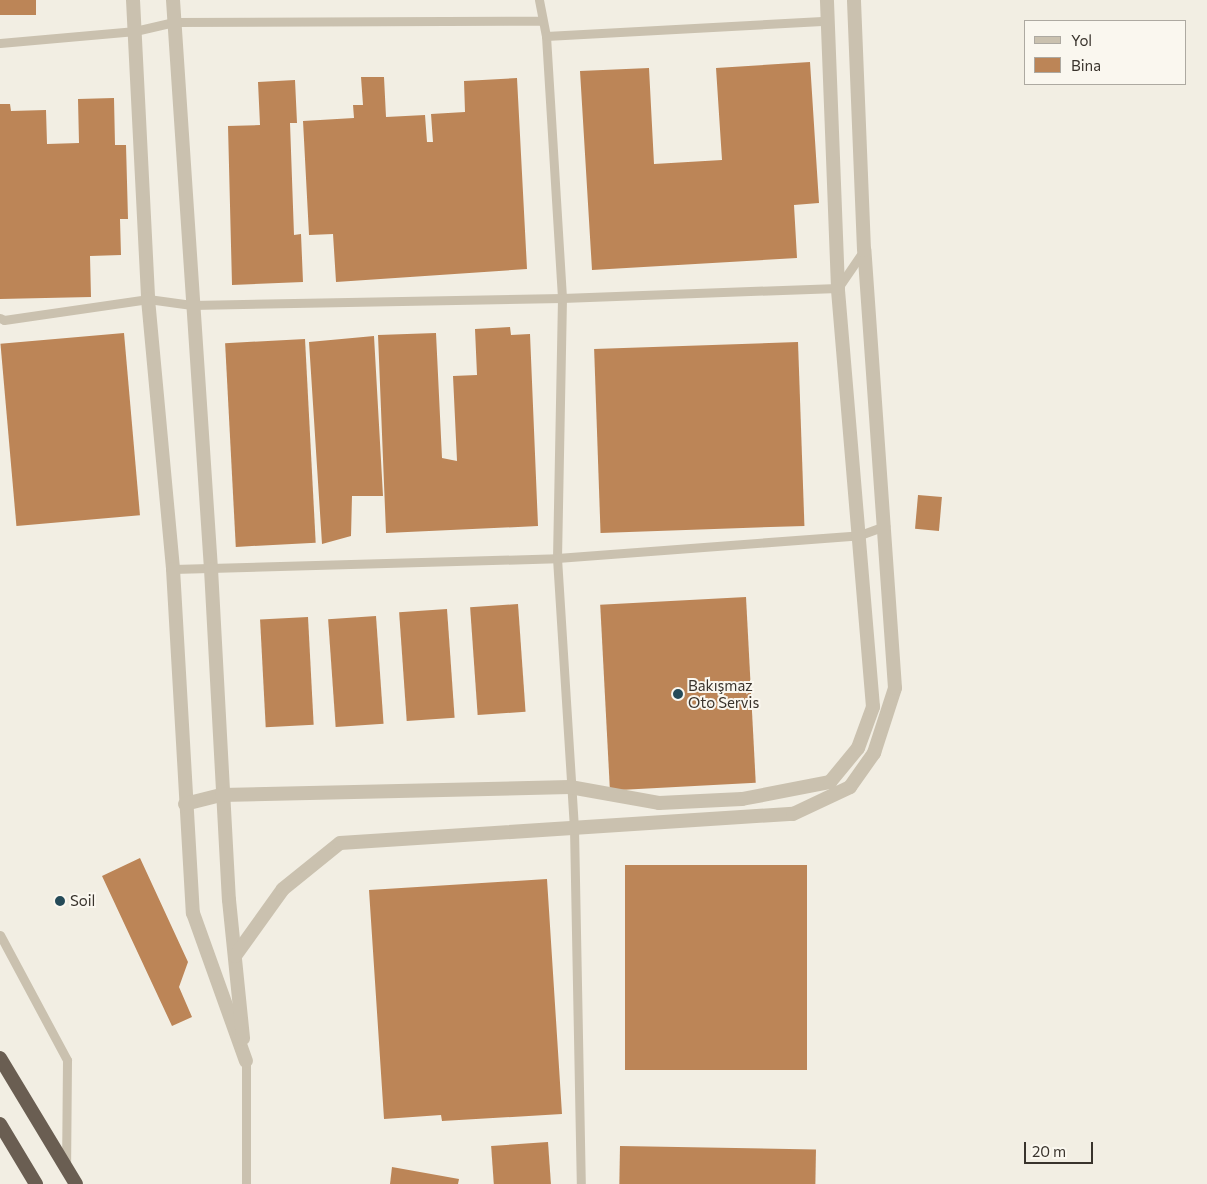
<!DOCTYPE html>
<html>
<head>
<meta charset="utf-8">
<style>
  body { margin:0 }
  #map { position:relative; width:1207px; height:1184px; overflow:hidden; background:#f2eee3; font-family:Commissioner,sans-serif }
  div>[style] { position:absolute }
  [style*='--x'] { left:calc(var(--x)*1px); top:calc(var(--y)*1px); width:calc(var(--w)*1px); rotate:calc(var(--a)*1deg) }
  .building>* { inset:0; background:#bc8557; transform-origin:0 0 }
  .service>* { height:9px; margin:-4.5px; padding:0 4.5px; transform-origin:4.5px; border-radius:4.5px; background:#cac1af }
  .tertiary>* { height:14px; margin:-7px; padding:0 7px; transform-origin:7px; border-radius:7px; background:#cac1af }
  .trunk>* { height:14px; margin:-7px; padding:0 7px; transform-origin:7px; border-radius:7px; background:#6a5e52 }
  .dots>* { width:14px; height:14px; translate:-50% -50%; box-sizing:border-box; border:2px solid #faf7ef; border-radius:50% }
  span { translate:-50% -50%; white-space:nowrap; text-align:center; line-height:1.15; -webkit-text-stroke:4px #faf7ef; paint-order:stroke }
  .poi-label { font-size:15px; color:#39332c }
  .left { translate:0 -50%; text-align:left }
  .legend { position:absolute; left:1024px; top:20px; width:162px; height:65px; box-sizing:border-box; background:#faf7ef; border:1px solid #ada9a1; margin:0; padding:6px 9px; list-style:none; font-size:15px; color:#39332c }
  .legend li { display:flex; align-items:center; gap:10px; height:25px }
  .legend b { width:25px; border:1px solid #ada9a1 }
  .scale { position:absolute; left:1024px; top:1142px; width:69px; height:22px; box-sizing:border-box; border:2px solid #39332c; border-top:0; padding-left:6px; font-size:15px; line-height:18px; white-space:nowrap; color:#39332c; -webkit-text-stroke:4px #faf7ef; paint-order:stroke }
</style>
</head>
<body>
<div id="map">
  <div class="building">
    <i style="left:0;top:0;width:36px;height:15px"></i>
    <i style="clip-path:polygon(810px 62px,819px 203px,794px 205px,797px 258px,592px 270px,580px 71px,649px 68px,654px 164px,722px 160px,716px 68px)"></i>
    <i style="clip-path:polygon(361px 77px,384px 77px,386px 117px,425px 115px,427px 142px,433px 142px,431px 114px,465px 112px,464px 81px,517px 78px,527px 269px,336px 282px,333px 234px,309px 235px,303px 121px,354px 118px,353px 105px,363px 105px)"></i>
    <i style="clip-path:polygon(295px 80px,297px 123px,290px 123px,294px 235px,301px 234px,303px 282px,232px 285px,228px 126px,260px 125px,258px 82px)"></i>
    <i style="clip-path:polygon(114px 98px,115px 145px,126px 145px,128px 219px,120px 219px,121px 255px,90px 256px,91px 297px,0 299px,0 104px,10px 104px,11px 111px,46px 110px,47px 144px,79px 143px,78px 99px)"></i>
    <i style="clip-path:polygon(510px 327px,511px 335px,530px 334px,538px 526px,386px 533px,378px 335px,436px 333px,442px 458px,457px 461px,453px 376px,477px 375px,475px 329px)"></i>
    <i style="left:124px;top:333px;width:183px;height:124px;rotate:85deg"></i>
    <i style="clip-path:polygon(374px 336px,383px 496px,352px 496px,351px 536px,322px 544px,309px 342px)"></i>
    <i style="left:305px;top:339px;width:204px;height:80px;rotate:87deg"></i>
    <i style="left:798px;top:342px;width:184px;height:204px;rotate:88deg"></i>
    <i style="left:918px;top:495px;width:24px;height:34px;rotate:5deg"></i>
    <i style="left:746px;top:597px;width:186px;height:146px;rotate:87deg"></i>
    <i style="left:518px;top:604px;width:108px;height:48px;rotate:86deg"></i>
    <i style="left:447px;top:609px;width:109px;height:48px;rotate:86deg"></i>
    <i style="left:376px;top:616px;width:108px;height:48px;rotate:86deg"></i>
    <i style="left:308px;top:617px;width:108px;height:48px;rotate:87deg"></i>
    <i style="clip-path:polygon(140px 858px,188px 962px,179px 987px,192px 1017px,172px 1026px,102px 876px)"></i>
    <i style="left:625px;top:865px;width:182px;height:205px"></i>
    <i style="clip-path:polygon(547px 879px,562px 1114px,442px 1121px,441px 1115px,384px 1119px,369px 890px)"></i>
    <i style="left:548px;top:1142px;width:42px;height:57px;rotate:86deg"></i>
    <i style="left:620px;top:1146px;width:196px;height:38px;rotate:1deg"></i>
    <i style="clip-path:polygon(392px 1167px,459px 1179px,458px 1184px,390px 1184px)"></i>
  </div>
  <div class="service">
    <i style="--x:539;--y:0;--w:37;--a:79"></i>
    <i style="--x:546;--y:36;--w:262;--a:86.5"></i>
    <i style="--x:562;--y:298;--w:260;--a:91.1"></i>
    <i style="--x:557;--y:558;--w:271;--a:86.4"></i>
    <i style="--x:574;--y:828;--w:356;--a:88.9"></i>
    <i style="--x:546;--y:36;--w:281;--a:-3.1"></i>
    <i style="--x:0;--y:43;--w:136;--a:-5.1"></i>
    <i style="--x:135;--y:31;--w:40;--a:-13"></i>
    <i style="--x:174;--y:22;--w:367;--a:-0.2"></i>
    <i style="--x:0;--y:318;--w:4;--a:27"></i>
    <i style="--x:4;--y:320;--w:146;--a:-8.3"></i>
    <i style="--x:148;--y:299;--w:44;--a:7.8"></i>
    <i style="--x:192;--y:305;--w:370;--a:-1.1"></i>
    <i style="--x:562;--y:298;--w:276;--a:-2.1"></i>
    <i style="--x:838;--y:288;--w:46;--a:-55.6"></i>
    <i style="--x:173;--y:569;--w:384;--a:-1.6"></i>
    <i style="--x:557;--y:558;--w:304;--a:-4.3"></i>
    <i style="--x:860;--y:535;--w:27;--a:-20"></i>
    <i style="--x:0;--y:935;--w:142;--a:61.8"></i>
    <i style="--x:67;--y:1060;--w:106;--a:90.5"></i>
    <i style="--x:246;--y:1061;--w:123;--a:90"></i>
  </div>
  <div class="tertiary">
    <i style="--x:133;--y:0;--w:299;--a:87.1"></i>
    <i style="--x:148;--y:299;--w:271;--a:84.7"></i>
    <i style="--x:173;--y:569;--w:345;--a:86.7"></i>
    <i style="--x:193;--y:913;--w:157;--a:70.3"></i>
    <i style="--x:173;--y:0;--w:570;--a:86.18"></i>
    <i style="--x:211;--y:569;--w:331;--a:86.9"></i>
    <i style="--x:229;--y:900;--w:139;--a:84.2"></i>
    <i style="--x:185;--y:804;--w:38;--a:-14"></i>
    <i style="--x:222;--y:795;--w:348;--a:-1.3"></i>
    <i style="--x:570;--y:787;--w:90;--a:10.2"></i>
    <i style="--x:659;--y:803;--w:83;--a:-2.8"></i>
    <i style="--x:742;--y:799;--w:90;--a:-10.9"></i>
    <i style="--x:830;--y:782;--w:44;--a:-50.5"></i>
    <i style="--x:858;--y:748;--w:44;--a:-69.9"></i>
    <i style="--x:873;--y:707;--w:420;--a:-94.8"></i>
    <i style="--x:838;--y:288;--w:288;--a:-92.2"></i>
    <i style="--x:235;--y:956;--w:82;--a:-54.4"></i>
    <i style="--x:283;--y:889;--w:73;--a:-38.9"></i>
    <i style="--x:340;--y:843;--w:454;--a:-3.7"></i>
    <i style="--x:793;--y:814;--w:63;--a:-25.3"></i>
    <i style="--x:850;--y:787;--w:42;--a:-54.8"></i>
    <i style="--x:874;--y:753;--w:68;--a:-72.1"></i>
    <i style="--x:895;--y:688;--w:439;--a:-94"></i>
    <i style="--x:864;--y:250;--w:250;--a:-92.3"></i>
  </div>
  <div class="trunk">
    <i style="--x:0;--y:1058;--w:147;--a:58.9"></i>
    <i style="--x:0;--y:1124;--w:70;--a:59"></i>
  </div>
  <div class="dots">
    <i style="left:678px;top:694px;background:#254a58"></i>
    <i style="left:60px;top:901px;background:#254a58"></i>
  </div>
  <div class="poi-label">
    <span class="left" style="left:688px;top:694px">Bakışmaz<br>Oto Servis</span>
    <span class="left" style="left:70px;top:901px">Soil</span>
  </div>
  <ul class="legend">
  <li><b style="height:6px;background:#cac1af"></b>Yol</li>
  <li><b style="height:14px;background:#bc8557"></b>Bina</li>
  </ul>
  <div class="scale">20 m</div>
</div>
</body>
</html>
